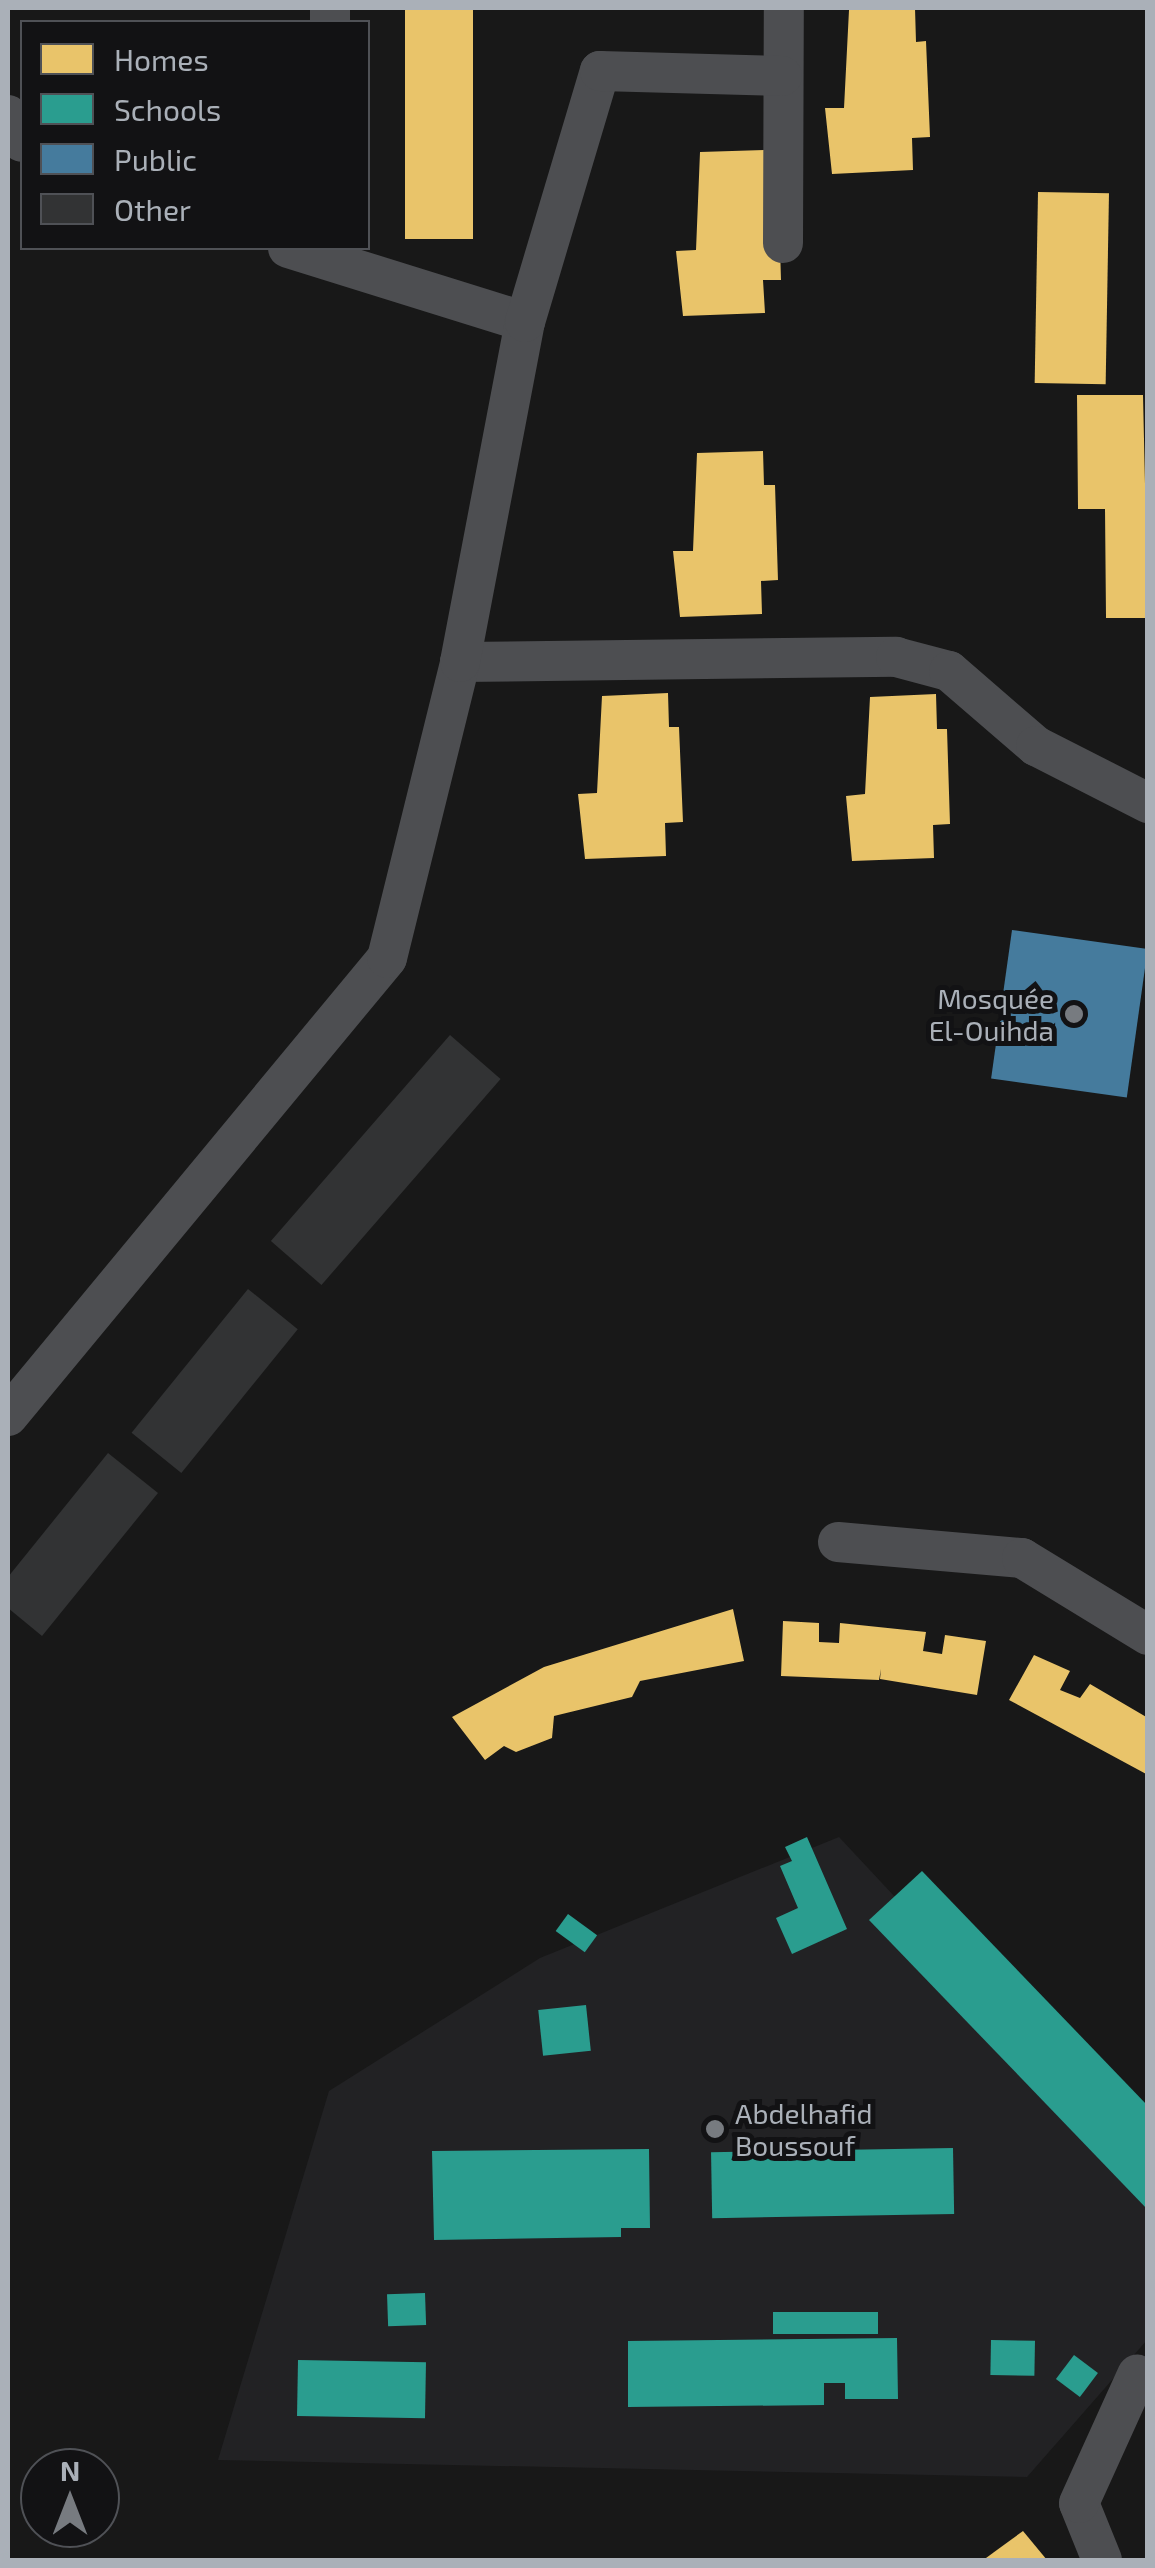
<!DOCTYPE html>
<html>
<head>
<meta charset="utf-8">
<style>
  body { margin:0 }
  #map { position:relative; width:1155px; height:2568px; overflow:hidden; background:#181818; font-family:"Exo 2",sans-serif }
  div>[style] { position:absolute }
  [style*='--x'] { left:calc(var(--x)*1px); top:calc(var(--y)*1px); width:calc(var(--w)*1px); rotate:calc(var(--a)*1deg) }
  .built>* { inset:0; background:#222224 }
  .homes>* { inset:0; background:#e9c46a; transform-origin:0 0 }
  .schools>* { inset:0; background:#2a9d8f; transform-origin:0 0 }
  .public>* { inset:0; background:#457b9d; transform-origin:0 0 }
  .building>* { inset:0; background:#323334; transform-origin:0 0 }
  .street>* { height:40px; margin:-20px; padding:0 20px; transform-origin:20px; border-radius:20px; background:#4d4e51 }
  .dots>* { width:28px; height:28px; translate:-50% -50%; box-sizing:border-box; border:5px solid #121214; border-radius:50% }
  span { translate:-50% -50%; white-space:nowrap; text-align:center; line-height:1.15; -webkit-text-stroke:10px #121214; paint-order:stroke }
  .poi-label { font-size:28px; color:#aab0b8 }
  .right { translate:-100% -50%; text-align:right }
  .left { translate:0 -50%; text-align:left }
  .frame { position:absolute; inset:0; border:10px solid #aab0b8; pointer-events:none }
  .legend { position:absolute; left:20px; top:20px; width:350px; height:230px; box-sizing:border-box; background:#121214; border:2px solid #4f5156; margin:0; padding:12px 18px; list-style:none; font-size:30px; color:#aab0b8 }
  .legend li { display:flex; align-items:center; gap:20px; height:50px }
  .legend b { width:50px; border:2px solid #4f5156 }
  .north { position:absolute; left:20px; top:2448px; width:100px; height:100px; box-sizing:border-box; background:#121214; border:2px solid #4f5156; border-radius:50%; rotate:0deg; font-size:28px; font-weight:700; line-height:40px; text-align:center; color:#aab0b8 }
  .north::after { content:''; display:block; margin:auto; width:35px; height:45px; background:#777b80; clip-path:polygon(50% 0,100% 100%,50% 72%,0 100%) }
</style>
</head>
<body>
<div id="map">
  <div class="built">
    <i style="clip-path:polygon(839px 1837px,1147px 2167px,1147px 2340px,1027px 2477px,218px 2460px,329px 2091px,540px 1958px)"></i>
  </div>
  <div class="homes">
    <i style="left:405px;top:8px;width:68px;height:231px"></i>
    <i style="clip-path:polygon(915px 8px,916px 42px,926px 41px,930px 137px,912px 138px,913px 170px,832px 174px,825px 108px,844px 108px,849px 10px)"></i>
    <i style="clip-path:polygon(766px 150px,778px 184px,781px 280px,763px 280px,765px 313px,683px 316px,676px 251px,696px 250px,700px 152px)"></i>
    <i style="left:1038px;top:192px;width:71px;height:191px;rotate:1deg"></i>
    <i style="clip-path:polygon(1077px 395px,1143px 395px,1148px 618px,1106px 618px,1105px 509px,1078px 509px)"></i>
    <i style="clip-path:polygon(763px 451px,764px 485px,775px 485px,778px 580px,761px 581px,762px 614px,680px 617px,673px 551px,693px 551px,697px 453px)"></i>
    <i style="clip-path:polygon(668px 693px,669px 727px,679px 727px,683px 822px,665px 823px,666px 856px,585px 859px,578px 794px,597px 793px,602px 696px)"></i>
    <i style="clip-path:polygon(936px 694px,937px 729px,947px 729px,950px 824px,933px 825px,934px 858px,852px 861px,846px 796px,865px 794px,870px 697px)"></i>
    <i style="clip-path:polygon(733px 1609px,744px 1661px,640px 1681px,632px 1697px,554px 1716px,552px 1738px,516px 1752px,504px 1746px,485px 1760px,452px 1717px,544px 1667px)"></i>
    <i style="clip-path:polygon(783px 1621px,819px 1623px,819px 1642px,839px 1643px,840px 1623px,926px 1632px,923px 1651px,942px 1654px,945px 1635px,986px 1641px,977px 1695px,880px 1679px,881px 1669px,879px 1680px,781px 1676px)"></i>
    <i style="clip-path:polygon(1034px 1655px,1070px 1671px,1060px 1690px,1080px 1698px,1090px 1684px,1148px 1718px,1148px 1775px,1009px 1700px)"></i>
    <i style="clip-path:polygon(1023px 2531px,1047px 2560px,986px 2558px)"></i>
  </div>
  <div class="schools">
    <i style="clip-path:polygon(807px 1837px,847px 1929px,792px 1954px,776px 1918px,798px 1908px,780px 1866px,792px 1861px,785px 1847px)"></i>
    <i style="clip-path:polygon(922px 1871px,1148px 2106px,1148px 2210px,869px 1920px)"></i>
    <i style="left:568px;top:1914px;width:36px;height:21px;rotate:36deg"></i>
    <i style="left:586px;top:2005px;width:46px;height:48px;rotate:84deg"></i>
    <i style="left:953px;top:2148px;width:66px;height:242px;rotate:89deg"></i>
    <i style="clip-path:polygon(649px 2149px,650px 2228px,621px 2228px,621px 2237px,434px 2240px,432px 2151px)"></i>
    <i style="left:425px;top:2293px;width:32px;height:38px;rotate:88deg"></i>
    <i style="left:878px;top:2312px;width:22px;height:105px;rotate:90deg"></i>
    <i style="clip-path:polygon(897px 2338px,898px 2399px,845px 2399px,845px 2383px,824px 2383px,824px 2405px,628px 2407px,628px 2341px)"></i>
    <i style="left:991px;top:2340px;width:44px;height:35px;rotate:1deg"></i>
    <i style="left:1074px;top:2355px;width:30px;height:30px;rotate:37deg"></i>
    <i style="left:298px;top:2360px;width:128px;height:56px;rotate:1deg"></i>
  </div>
  <div class="public">
    <i style="left:1012px;top:930px;width:137px;height:150px;rotate:8deg"></i>
  </div>
  <div class="building">
    <i style="left:450px;top:1035px;width:67px;height:273px;rotate:41deg"></i>
    <i style="left:248px;top:1289px;width:64px;height:185px;rotate:39deg"></i>
    <i style="clip-path:polygon(108px 1453px,158px 1493px,42px 1636px,8px 1608px,8px 1577px)"></i>
  </div>
  <div class="street">
    <i style="--x:330;--y:8;--w:14;--a:90"></i>
    <i style="--x:8;--y:115;--w:30;--a:63"></i>
    <i style="--x:783;--y:243;--w:235;--a:-89.8"></i>
    <i style="--x:288;--y:248;--w:248;--a:17.3"></i>
    <i style="--x:460;--y:662;--w:436;--a:-0.7"></i>
    <i style="--x:896;--y:657;--w:55;--a:14.8"></i>
    <i style="--x:949;--y:671;--w:115;--a:40.8"></i>
    <i style="--x:1036;--y:746;--w:126;--a:27"></i>
    <i style="--x:8;--y:1416;--w:594;--a:-50.39"></i>
    <i style="--x:387;--y:958;--w:305;--a:-76.1"></i>
    <i style="--x:460;--y:662;--w:346;--a:-79.2"></i>
    <i style="--x:525;--y:322;--w:262;--a:-73.4"></i>
    <i style="--x:600;--y:71;--w:182;--a:1.6"></i>
    <i style="--x:838;--y:1542;--w:185;--a:5"></i>
    <i style="--x:1022;--y:1558;--w:148;--a:31.4"></i>
    <i style="--x:1102;--y:2560;--w:61;--a:-112"></i>
    <i style="--x:1079;--y:2503;--w:141;--a:-65.6"></i>
  </div>
  <div class="dots">
    <i style="left:1074px;top:1014px;background:#777b80"></i>
    <i style="left:715px;top:2129px;background:#777b80"></i>
  </div>
  <div class="poi-label">
    <span class="right" style="left:1054px;top:1014px">Mosquée<br>El-Ouihda</span>
    <span class="left" style="left:735px;top:2129px">Abdelhafid<br>Boussouf</span>
  </div>
  <div class="frame"></div>
  <ul class="legend">
  <li><b style="height:28px;background:#e9c46a"></b>Homes</li>
  <li><b style="height:28px;background:#2a9d8f"></b>Schools</li>
  <li><b style="height:28px;background:#457b9d"></b>Public</li>
  <li><b style="height:28px;background:#323334"></b>Other</li>
  </ul>
  <div class="north">N</div>
</div>
</body>
</html>
